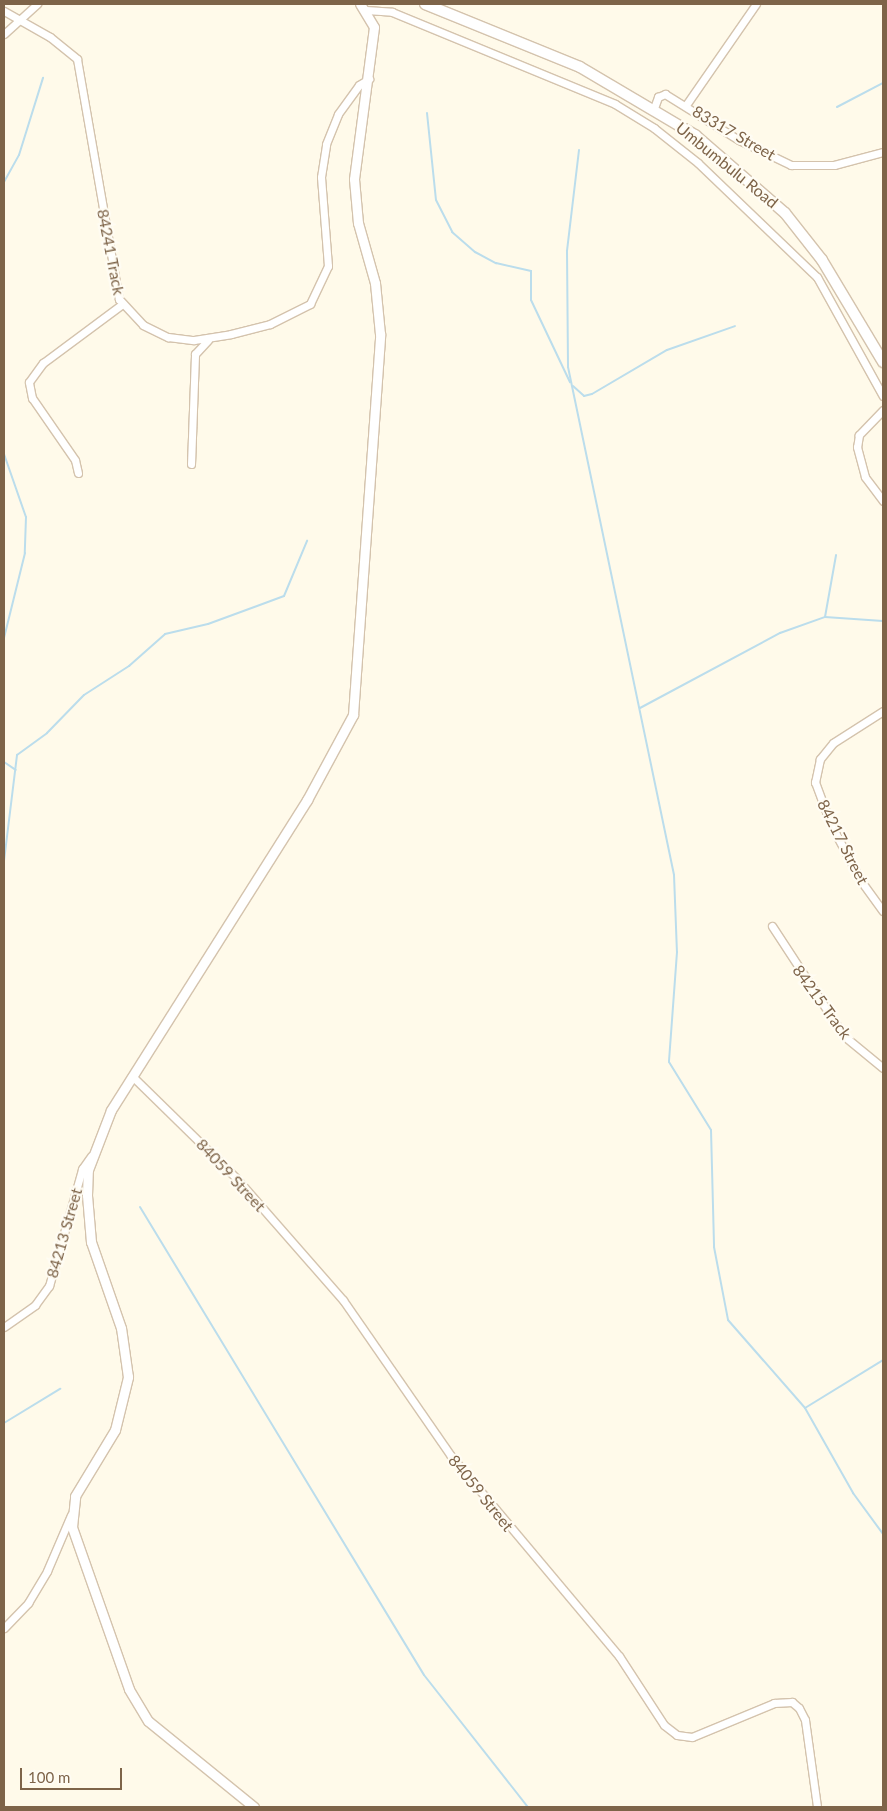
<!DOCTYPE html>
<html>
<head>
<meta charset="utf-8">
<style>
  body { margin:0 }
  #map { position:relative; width:887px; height:1811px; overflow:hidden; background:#fffaea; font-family:Lato,sans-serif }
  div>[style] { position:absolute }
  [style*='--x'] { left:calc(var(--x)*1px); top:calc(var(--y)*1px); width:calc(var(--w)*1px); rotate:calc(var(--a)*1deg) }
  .stream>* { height:2px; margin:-1px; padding:0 1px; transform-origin:1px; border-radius:1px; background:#bbddec }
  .roads { filter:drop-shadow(1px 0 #d4c3ad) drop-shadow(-1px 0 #d4c3ad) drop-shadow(0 1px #d4c3ad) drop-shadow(0 -1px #d4c3ad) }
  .minor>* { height:7px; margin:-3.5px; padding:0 3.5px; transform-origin:3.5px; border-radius:3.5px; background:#fff }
  .tertiary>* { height:9px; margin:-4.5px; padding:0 4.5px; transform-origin:4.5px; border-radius:4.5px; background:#fff }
  .secondary>* { height:10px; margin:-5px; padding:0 5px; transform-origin:5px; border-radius:5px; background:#fff }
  span { translate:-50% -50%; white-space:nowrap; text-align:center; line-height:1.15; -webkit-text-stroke:4.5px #fffcf3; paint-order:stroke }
  .street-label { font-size:16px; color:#7e6449 }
  .frame { position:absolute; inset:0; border:5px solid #7e6449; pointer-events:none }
  .scale { position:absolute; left:20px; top:1768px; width:102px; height:22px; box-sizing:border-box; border:2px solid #7e6449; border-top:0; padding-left:6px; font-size:15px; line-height:18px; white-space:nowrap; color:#7e6449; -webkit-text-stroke:4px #fffcf3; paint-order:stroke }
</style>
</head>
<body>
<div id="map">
  <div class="stream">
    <i style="--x:837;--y:107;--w:52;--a:-27.6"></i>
    <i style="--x:427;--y:113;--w:87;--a:84.1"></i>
    <i style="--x:436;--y:200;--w:36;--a:63"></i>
    <i style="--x:452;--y:232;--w:30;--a:41"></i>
    <i style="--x:475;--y:252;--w:24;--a:28"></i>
    <i style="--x:496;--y:263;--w:36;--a:13"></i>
    <i style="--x:531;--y:271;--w:29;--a:90"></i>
    <i style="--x:531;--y:300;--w:91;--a:64.6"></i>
    <i style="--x:579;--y:150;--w:102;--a:96.8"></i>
    <i style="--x:567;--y:251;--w:116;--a:89.5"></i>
    <i style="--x:568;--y:367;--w:519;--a:78.21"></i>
    <i style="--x:674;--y:875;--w:77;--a:87.8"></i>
    <i style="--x:677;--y:952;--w:110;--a:94.2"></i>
    <i style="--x:669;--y:1062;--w:80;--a:58.3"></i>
    <i style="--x:711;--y:1130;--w:117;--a:88.5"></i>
    <i style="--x:714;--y:1247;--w:74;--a:79.1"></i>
    <i style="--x:728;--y:1320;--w:117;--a:48.8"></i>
    <i style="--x:805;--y:1408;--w:98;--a:60.5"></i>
    <i style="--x:853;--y:1493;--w:51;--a:53.8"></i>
    <i style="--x:4;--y:182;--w:31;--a:-61"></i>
    <i style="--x:19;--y:155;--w:81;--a:-72.7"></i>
    <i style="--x:573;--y:386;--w:15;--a:42"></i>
    <i style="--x:584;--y:396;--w:8;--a:-14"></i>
    <i style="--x:592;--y:394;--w:87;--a:-30.4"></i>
    <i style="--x:667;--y:350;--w:72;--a:-19.4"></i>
    <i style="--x:4;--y:454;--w:67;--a:70.8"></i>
    <i style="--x:26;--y:517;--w:36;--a:92"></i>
    <i style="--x:25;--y:553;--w:88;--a:103.9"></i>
    <i style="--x:825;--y:617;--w:63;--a:-79.9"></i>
    <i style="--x:640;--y:708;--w:159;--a:-28.2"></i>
    <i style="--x:780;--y:633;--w:48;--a:-19.6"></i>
    <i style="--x:825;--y:617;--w:58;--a:3.9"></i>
    <i style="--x:4;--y:762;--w:14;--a:34"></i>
    <i style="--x:4;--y:861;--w:107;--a:-83"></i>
    <i style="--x:17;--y:755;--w:37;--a:-36"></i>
    <i style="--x:47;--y:733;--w:53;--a:-45.8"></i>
    <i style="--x:84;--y:695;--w:54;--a:-32.8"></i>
    <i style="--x:129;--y:666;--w:48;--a:-41.6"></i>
    <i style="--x:165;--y:634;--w:44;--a:-13.1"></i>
    <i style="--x:208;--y:624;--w:81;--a:-20.2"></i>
    <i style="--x:284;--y:596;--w:60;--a:-67.3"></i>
    <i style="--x:140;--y:1207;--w:547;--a:58.75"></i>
    <i style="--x:424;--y:1675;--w:168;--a:51.8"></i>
    <i style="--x:805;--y:1408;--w:92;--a:-31.6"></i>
    <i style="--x:4;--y:1423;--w:66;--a:-31.3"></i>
  </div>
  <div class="roads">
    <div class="minor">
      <i style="--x:366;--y:10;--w:26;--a:4"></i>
      <i style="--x:392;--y:12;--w:241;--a:22.4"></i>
      <i style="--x:615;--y:104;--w:46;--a:31.6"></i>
      <i style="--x:654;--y:128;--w:56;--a:38.5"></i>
      <i style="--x:698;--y:163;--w:165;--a:43.8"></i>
      <i style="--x:817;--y:277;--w:136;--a:61"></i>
      <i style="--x:4;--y:11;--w:53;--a:29.5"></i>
      <i style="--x:50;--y:37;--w:35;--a:39"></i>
      <i style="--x:77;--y:59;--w:244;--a:80.1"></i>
      <i style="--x:119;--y:299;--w:35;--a:47"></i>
      <i style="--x:143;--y:325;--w:28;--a:26"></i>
      <i style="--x:168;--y:337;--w:26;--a:7"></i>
      <i style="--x:194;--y:340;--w:37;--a:-9"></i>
      <i style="--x:231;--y:334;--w:40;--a:-14.4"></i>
      <i style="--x:270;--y:324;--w:45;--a:-26.6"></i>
      <i style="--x:310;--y:304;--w:42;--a:-64.7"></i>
      <i style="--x:328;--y:266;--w:89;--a:-94.5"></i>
      <i style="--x:321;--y:177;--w:33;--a:-81"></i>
      <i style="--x:326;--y:144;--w:32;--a:-68"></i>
      <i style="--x:338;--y:114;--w:36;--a:-54"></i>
      <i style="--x:359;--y:85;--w:12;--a:-31"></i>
      <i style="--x:4;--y:34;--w:45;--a:-42.3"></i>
      <i style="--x:686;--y:105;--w:123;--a:-55.3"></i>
      <i style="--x:654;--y:108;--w:12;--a:-70"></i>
      <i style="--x:658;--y:97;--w:8;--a:-23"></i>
      <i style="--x:665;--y:94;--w:87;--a:31.9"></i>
      <i style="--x:739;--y:140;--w:58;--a:25.7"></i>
      <i style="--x:791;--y:165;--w:43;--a:0"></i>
      <i style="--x:834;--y:165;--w:51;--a:-14.9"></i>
      <i style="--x:883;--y:410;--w:35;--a:134"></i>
      <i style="--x:859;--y:435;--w:12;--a:99"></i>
      <i style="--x:857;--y:447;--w:31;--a:75"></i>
      <i style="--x:865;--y:477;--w:30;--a:53"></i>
      <i style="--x:191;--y:464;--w:110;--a:-87.9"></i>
      <i style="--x:195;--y:354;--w:19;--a:-47"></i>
      <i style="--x:78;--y:473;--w:13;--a:-103"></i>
      <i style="--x:75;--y:460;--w:75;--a:-124.7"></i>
      <i style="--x:32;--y:398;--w:16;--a:-101"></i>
      <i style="--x:29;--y:382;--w:24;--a:-54"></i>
      <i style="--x:43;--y:363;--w:97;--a:-36.6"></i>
      <i style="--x:883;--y:711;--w:59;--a:147.4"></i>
      <i style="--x:833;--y:743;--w:21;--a:129"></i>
      <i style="--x:820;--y:759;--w:24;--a:102"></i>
      <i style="--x:815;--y:782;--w:46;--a:69.6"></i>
      <i style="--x:831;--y:825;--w:64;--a:61.8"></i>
      <i style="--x:861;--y:881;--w:37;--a:54"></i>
      <i style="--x:772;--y:926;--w:131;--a:56.8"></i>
      <i style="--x:844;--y:1036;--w:50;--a:39.4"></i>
      <i style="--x:132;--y:1076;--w:147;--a:44.4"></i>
      <i style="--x:237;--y:1179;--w:161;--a:48.8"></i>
      <i style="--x:343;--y:1300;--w:190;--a:55.3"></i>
      <i style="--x:451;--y:1456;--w:261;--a:50"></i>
      <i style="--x:619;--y:1656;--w:82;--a:56.9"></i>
      <i style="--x:664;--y:1725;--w:16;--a:38"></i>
      <i style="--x:677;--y:1735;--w:15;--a:8"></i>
      <i style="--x:692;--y:1737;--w:89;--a:-22.5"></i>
      <i style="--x:774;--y:1703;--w:18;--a:-3"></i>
      <i style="--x:792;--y:1702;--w:9;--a:41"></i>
      <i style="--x:799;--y:1708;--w:13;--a:63"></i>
      <i style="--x:805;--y:1720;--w:88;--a:82.1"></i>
      <i style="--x:4;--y:1327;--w:38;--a:-35"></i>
      <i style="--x:35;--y:1305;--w:24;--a:-54"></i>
      <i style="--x:49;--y:1286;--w:122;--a:-74.2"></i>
      <i style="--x:82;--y:1169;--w:16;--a:-55"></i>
      <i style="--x:4;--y:1628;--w:35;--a:-46"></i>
      <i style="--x:28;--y:1603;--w:37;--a:-59"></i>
      <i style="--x:47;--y:1571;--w:61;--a:-66.8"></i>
    </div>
    <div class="tertiary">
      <i style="--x:254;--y:1807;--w:136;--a:-140.9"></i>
      <i style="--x:148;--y:1721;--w:37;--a:-121"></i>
      <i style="--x:129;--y:1689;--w:172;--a:-109.4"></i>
      <i style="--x:72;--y:1527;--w:31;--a:-84"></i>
      <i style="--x:75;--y:1496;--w:77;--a:-58.8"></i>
      <i style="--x:115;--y:1430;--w:55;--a:-76.2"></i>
      <i style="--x:128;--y:1377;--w:49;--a:-98.1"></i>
      <i style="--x:121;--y:1328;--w:91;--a:-109.2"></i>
      <i style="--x:91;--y:1242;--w:47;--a:-94.9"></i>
      <i style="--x:87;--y:1195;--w:25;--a:-88"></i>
      <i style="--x:88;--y:1170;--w:64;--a:-69"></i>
      <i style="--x:111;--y:1110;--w:367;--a:-57.7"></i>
      <i style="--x:307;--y:800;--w:97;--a:-61.6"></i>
      <i style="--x:353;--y:715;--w:382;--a:-85.9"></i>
      <i style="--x:380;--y:334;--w:51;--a:-95.6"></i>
      <i style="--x:375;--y:283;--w:62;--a:-105.8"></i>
      <i style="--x:358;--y:223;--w:44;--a:-95.2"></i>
      <i style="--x:354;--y:179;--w:153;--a:-82.5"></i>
      <i style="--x:374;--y:27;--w:27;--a:-121"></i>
    </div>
    <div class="secondary">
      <i style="--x:425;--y:4;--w:167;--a:22.1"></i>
      <i style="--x:580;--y:67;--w:134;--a:30.6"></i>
      <i style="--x:695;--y:135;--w:119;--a:40.9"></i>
      <i style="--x:785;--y:213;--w:60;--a:51.8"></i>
      <i style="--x:822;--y:260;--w:119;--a:59.1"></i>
    </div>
  </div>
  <div class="street-label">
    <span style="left:734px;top:133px;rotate:30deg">83317 Street</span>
    <span style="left:727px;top:165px;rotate:39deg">Umbumbulu Road</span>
    <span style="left:111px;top:252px;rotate:79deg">84241 Track</span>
    <span style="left:843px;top:842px;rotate:63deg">84217 Street</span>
    <span style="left:822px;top:1002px;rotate:54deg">84215 Track</span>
    <span style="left:231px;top:1175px;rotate:47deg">84059 Street</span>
    <span style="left:64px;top:1233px;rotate:-74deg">84213 Street</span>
    <span style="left:481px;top:1493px;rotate:51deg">84059 Street</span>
  </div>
  <div class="frame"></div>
  <div class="scale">100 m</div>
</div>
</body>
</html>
